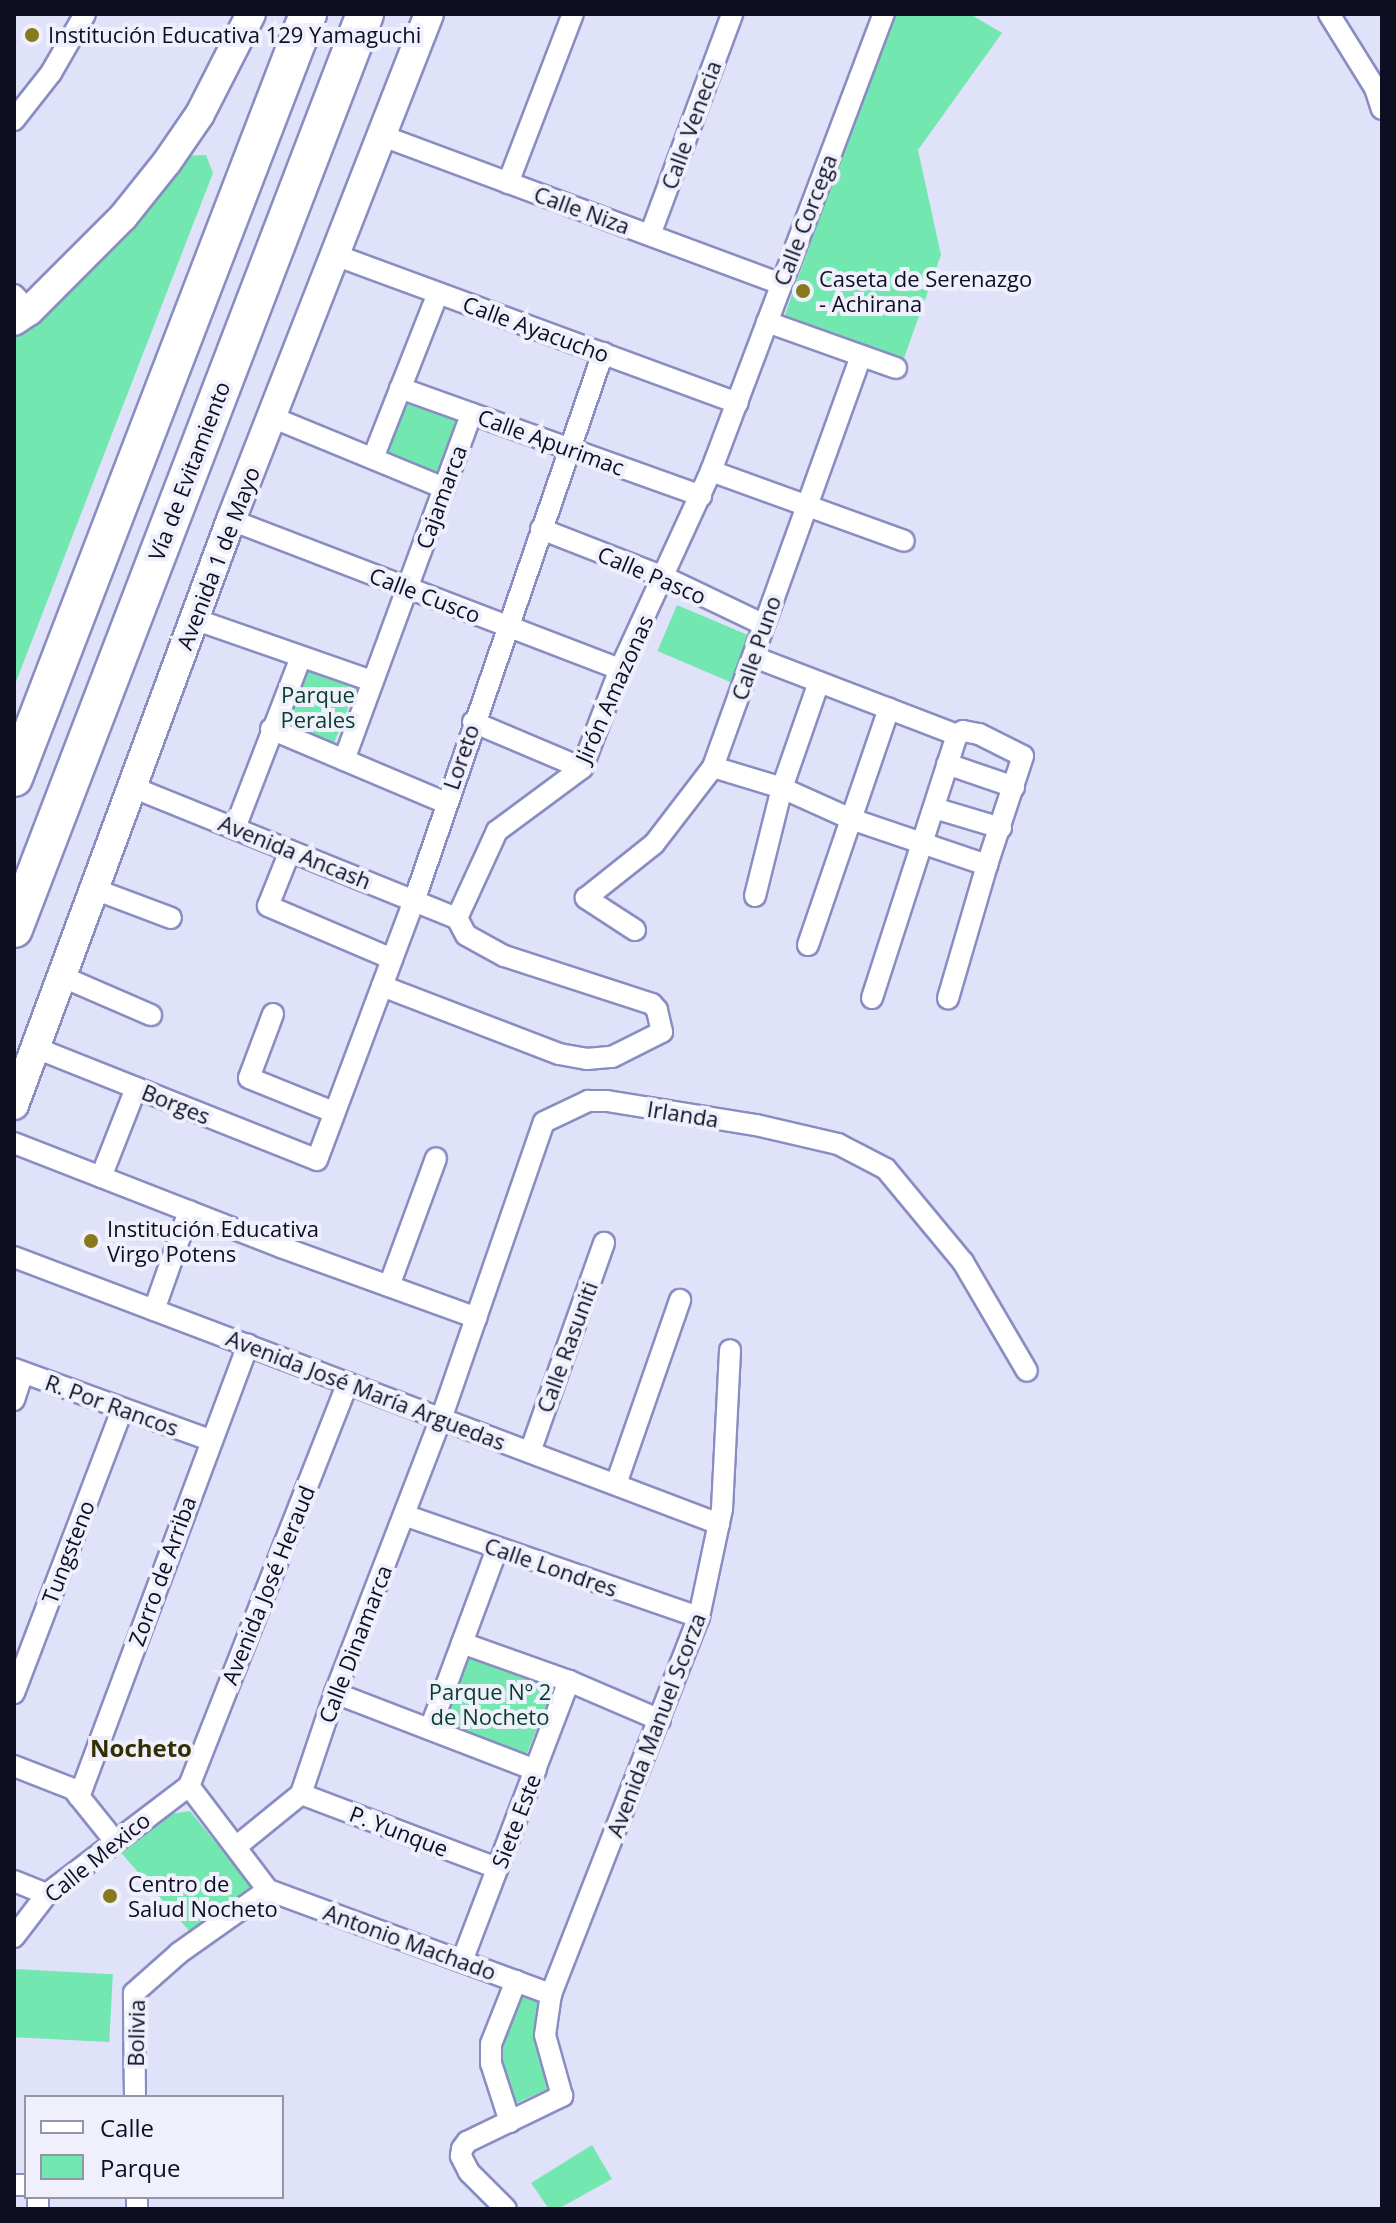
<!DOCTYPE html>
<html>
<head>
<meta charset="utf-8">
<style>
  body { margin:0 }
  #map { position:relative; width:1396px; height:2223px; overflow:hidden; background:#e0e2f9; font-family:"Open Sans",sans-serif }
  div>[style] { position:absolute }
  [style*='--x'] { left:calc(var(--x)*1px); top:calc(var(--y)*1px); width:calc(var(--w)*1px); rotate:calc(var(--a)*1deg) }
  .green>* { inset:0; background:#73e7b0; transform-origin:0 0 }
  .roads { filter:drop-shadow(2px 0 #898dc2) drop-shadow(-2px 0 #898dc2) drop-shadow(0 2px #898dc2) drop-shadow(0 -2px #898dc2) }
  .street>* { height:20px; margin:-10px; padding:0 10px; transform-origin:10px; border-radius:10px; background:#fff }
  .secondary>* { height:28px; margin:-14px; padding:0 14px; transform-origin:14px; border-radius:14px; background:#fff }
  .highway>* { height:36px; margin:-18px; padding:0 18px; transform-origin:18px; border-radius:18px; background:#fff }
  .dots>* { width:22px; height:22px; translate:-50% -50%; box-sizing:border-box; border:4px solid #eff0fc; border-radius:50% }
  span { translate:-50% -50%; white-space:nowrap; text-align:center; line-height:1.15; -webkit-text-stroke:8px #eff0fc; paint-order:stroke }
  .poi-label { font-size:22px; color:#0e0e22 }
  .left { translate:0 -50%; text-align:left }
  .street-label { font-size:22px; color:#0e0e22 }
  .park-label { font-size:22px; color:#063f29 }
  .neighbourhood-label { font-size:24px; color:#342e02; font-weight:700 }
  .frame { position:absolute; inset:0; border:16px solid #0e0e22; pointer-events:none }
  .legend { position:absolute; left:24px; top:2095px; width:260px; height:104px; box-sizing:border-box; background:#eff0fc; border:2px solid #9596a5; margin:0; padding:10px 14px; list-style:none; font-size:24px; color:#0e0e22 }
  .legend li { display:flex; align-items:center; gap:16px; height:40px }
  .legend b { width:40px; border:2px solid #9596a5 }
</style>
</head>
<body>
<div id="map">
  <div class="green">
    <i style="clip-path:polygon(892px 14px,970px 14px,1002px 33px,918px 150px,941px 255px,904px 358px,783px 320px)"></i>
    <i style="clip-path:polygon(206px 155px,213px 173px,14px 687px,14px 328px,178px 156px)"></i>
    <i style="left:405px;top:395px;width:59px;height:67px;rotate:19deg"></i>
    <i style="left:677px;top:605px;width:79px;height:50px;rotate:23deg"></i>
    <i style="left:303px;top:665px;width:58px;height:66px;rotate:22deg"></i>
    <i style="left:463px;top:1650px;width:98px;height:82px;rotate:22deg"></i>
    <i style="clip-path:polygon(190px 1811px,251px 1886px,249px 1895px,192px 1934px,116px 1847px,164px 1815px)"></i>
    <i style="left:14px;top:1969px;width:99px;height:68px;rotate:3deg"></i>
    <i style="clip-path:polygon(517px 1995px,541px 2000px,537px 2045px,550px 2088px,512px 2105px,496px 2047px)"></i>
    <i style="clip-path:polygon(592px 2145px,612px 2179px,558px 2209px,549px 2209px,531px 2183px)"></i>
  </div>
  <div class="roads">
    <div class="street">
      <i style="--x:1329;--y:14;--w:87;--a:58.1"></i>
      <i style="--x:1375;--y:88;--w:22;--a:72"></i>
      <i style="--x:14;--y:120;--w:60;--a:-51.8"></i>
      <i style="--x:51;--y:73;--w:68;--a:-60"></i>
      <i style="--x:383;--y:136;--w:425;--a:20.4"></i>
      <i style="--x:508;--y:183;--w:181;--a:-69"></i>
      <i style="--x:650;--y:235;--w:236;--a:-69.6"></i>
      <i style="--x:335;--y:255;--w:429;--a:20.2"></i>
      <i style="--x:14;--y:295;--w:22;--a:47"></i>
      <i style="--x:767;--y:322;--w:137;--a:19.6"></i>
      <i style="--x:400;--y:388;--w:320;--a:19.7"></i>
      <i style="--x:274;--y:418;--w:184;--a:22.4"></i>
      <i style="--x:373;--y:458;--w:177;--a:-68.5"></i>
      <i style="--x:711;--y:471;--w:205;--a:19.9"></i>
      <i style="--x:231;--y:520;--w:417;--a:21"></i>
      <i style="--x:541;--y:529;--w:132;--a:21.3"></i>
      <i style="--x:664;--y:577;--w:109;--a:25.6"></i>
      <i style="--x:194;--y:619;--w:188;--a:19.2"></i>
      <i style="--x:754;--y:657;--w:217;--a:21"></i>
      <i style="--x:957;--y:735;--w:7;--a:-34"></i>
      <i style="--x:963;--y:731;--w:16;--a:11"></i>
      <i style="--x:979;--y:734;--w:49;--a:26.6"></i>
      <i style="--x:1023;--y:756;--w:115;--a:108.3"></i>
      <i style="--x:987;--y:865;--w:139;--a:106.3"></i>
      <i style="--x:473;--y:722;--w:118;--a:22.9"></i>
      <i style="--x:271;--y:729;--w:190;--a:22.9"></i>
      <i style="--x:344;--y:760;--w:369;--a:-69.8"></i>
      <i style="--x:947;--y:764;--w:71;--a:18.9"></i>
      <i style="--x:713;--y:767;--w:72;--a:16.9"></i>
      <i style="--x:782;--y:788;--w:76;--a:24.2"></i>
      <i style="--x:851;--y:819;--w:144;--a:18.7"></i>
      <i style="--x:132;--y:787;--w:350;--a:22"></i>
      <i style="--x:934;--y:808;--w:70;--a:16.6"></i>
      <i style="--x:235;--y:828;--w:183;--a:-68.9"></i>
      <i style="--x:290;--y:851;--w:59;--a:111.8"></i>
      <i style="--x:268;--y:906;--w:135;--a:23.1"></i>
      <i style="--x:94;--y:889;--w:82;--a:20.6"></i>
      <i style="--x:755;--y:896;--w:111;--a:-76"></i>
      <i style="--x:782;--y:788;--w:112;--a:-70.8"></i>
      <i style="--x:457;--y:918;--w:96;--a:-65.3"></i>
      <i style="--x:497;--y:831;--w:106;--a:-36.5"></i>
      <i style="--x:582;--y:768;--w:106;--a:-69"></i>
      <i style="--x:620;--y:669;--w:218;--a:-65.3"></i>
      <i style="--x:711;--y:471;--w:489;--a:-69.3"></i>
      <i style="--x:635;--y:930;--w:59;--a:-146.9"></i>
      <i style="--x:586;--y:898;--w:87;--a:-38.5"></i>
      <i style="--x:654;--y:844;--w:97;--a:-52.5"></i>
      <i style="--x:713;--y:767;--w:437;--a:-70.2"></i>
      <i style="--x:808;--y:945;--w:250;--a:-71.1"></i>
      <i style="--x:63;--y:977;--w:96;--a:23.4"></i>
      <i style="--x:382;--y:986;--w:190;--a:21"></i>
      <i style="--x:559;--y:1054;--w:28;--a:10"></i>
      <i style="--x:587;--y:1059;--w:25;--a:-5"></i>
      <i style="--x:612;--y:1057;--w:56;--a:-26.6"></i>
      <i style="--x:662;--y:1032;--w:23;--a:-103"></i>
      <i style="--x:657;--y:1010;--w:8;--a:-130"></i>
      <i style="--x:652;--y:1004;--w:156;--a:-162"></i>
      <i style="--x:504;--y:956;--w:43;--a:-151.1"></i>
      <i style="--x:466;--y:935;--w:19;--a:-118"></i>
      <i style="--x:872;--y:998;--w:276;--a:-72.1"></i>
      <i style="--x:273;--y:1014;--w:68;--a:110.6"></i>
      <i style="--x:249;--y:1078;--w:91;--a:22"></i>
      <i style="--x:36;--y:1048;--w:302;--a:21.7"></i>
      <i style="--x:317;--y:1160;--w:277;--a:-69.5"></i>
      <i style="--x:414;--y:901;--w:580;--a:-70.97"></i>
      <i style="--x:14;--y:1143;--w:287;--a:21.3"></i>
      <i style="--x:281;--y:1247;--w:208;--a:19.9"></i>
      <i style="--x:101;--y:1177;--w:96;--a:-68.5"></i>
      <i style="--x:14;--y:1257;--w:754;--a:20.74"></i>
      <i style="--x:389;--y:1286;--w:136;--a:-69.8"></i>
      <i style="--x:154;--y:1310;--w:105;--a:-70.5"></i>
      <i style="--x:14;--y:1369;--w:208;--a:19.9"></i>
      <i style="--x:14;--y:1400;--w:28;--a:-72"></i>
      <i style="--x:530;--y:1452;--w:222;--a:-70.5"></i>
      <i style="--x:616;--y:1484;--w:195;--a:-70.8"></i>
      <i style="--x:404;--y:1515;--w:312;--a:19.1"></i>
      <i style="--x:462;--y:1643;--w:114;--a:19.6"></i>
      <i style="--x:569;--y:1681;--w:99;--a:23.2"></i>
      <i style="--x:14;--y:1693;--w:303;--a:-69.1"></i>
      <i style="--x:335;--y:1693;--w:215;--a:21"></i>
      <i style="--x:430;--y:1729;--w:192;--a:-69.6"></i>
      <i style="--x:14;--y:1766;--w:63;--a:21.3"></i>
      <i style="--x:73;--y:1789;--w:65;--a:51.2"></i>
      <i style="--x:189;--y:1786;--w:433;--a:-68.5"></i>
      <i style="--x:189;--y:1786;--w:131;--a:52.8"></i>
      <i style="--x:301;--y:1794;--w:210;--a:20.7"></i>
      <i style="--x:79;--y:1797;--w:483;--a:-69.5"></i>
      <i style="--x:237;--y:1846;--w:82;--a:-39.1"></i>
      <i style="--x:301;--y:1794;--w:107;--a:-71.4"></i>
      <i style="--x:335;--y:1693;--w:294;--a:-68.9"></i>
      <i style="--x:441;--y:1419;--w:314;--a:-70.9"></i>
      <i style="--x:544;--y:1122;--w:49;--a:-25.5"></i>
      <i style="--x:588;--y:1101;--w:19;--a:0"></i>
      <i style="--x:607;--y:1101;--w:151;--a:9.2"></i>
      <i style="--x:756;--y:1125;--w:84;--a:13"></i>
      <i style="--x:838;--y:1144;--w:54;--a:27.5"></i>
      <i style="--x:886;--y:1169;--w:121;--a:50.4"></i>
      <i style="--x:963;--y:1262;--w:126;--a:59.6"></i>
      <i style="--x:14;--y:1881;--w:35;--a:22"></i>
      <i style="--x:268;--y:1890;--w:302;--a:20.2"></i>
      <i style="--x:14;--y:1937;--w:54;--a:-52.5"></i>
      <i style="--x:47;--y:1894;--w:178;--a:-37.3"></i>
      <i style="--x:462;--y:1961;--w:300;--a:-69.1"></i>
      <i style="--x:135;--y:2097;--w:104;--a:-90.6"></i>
      <i style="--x:134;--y:1993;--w:60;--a:-41.6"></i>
      <i style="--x:179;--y:1953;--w:109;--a:-35.3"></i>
      <i style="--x:510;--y:2122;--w:62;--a:-107.9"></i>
      <i style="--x:491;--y:2063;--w:19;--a:-90"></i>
      <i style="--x:491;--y:2044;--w:68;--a:-68.4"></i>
      <i style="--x:14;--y:2185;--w:12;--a:0"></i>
      <i style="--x:38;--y:2209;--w:12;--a:-90"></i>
      <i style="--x:137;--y:2209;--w:12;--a:-90"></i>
      <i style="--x:506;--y:2209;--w:52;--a:-135"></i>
      <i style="--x:469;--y:2172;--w:18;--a:-117"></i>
      <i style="--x:461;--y:2156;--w:7;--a:-82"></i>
      <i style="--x:462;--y:2149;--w:9;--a:-54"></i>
      <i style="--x:467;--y:2142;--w:106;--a:-25.8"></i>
      <i style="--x:562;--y:2096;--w:63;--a:-105.6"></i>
      <i style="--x:545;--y:2035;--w:41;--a:-81.7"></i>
      <i style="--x:551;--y:1994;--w:405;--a:-68.6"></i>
      <i style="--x:699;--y:1617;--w:110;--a:-78"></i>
      <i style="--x:722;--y:1509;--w:159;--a:-87.1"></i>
    </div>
    <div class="secondary">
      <i style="--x:14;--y:321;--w:18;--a:-34"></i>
      <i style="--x:29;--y:311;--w:133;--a:-45"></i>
      <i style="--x:123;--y:217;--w:70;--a:-51.3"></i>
      <i style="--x:167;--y:162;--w:58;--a:-55.5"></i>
      <i style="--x:200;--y:114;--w:112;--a:-63"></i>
      <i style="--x:14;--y:1105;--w:624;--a:-69.65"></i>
      <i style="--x:231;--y:520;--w:543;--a:-68.63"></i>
    </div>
    <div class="highway">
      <i style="--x:14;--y:778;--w:819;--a:-68.95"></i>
      <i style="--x:14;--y:929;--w:980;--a:-69.01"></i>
    </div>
  </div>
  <div class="dots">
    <i style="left:32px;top:35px;background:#86791e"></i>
    <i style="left:803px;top:291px;background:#86791e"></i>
    <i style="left:91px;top:1241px;background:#86791e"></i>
    <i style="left:110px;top:1896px;background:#86791e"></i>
  </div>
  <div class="poi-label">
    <span class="left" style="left:48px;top:35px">Institución Educativa 129 Yamaguchi</span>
    <span class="left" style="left:819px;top:291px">Caseta de Serenazgo<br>- Achirana</span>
    <span class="left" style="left:107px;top:1241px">Institución Educativa<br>Virgo Potens</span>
    <span class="left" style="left:128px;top:1896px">Centro de<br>Salud Nocheto</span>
  </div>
  <div class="street-label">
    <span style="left:691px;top:125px;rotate:-70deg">Calle Venecia</span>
    <span style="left:582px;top:210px;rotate:20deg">Calle Niza</span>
    <span style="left:805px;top:220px;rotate:-69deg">Calle Corcega</span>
    <span style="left:536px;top:329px;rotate:20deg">Calle Ayacucho</span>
    <span style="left:551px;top:442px;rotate:20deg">Calle Apurimac</span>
    <span style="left:189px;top:471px;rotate:-69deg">Vía de Evitamiento</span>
    <span style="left:441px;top:497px;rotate:-70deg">Cajamarca</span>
    <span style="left:218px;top:558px;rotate:-69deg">Avenida 1 de Mayo</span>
    <span style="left:652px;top:575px;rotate:23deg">Calle Pasco</span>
    <span style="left:425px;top:595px;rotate:21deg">Calle Cusco</span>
    <span style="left:756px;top:648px;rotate:-71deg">Calle Puno</span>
    <span style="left:614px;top:689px;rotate:-66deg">Jirón Amazonas</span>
    <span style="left:461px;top:757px;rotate:-71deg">Loreto</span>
    <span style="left:295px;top:852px;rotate:22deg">Avenida Ancash</span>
    <span style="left:176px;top:1104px;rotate:22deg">Borges</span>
    <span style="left:683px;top:1114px;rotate:9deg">Irlanda</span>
    <span style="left:567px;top:1347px;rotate:-70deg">Calle Rasuniti</span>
    <span style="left:366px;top:1390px;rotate:21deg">Avenida José María Arguedas</span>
    <span style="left:112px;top:1405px;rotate:20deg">R. Por Rancos</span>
    <span style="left:68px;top:1552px;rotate:-69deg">Tungsteno</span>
    <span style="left:551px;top:1567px;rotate:19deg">Calle Londres</span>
    <span style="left:162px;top:1571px;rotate:-70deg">Zorro de Arriba</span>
    <span style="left:268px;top:1585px;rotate:-68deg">Avenida José Heraud</span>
    <span style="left:355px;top:1644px;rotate:-69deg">Calle Dinamarca</span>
    <span style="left:656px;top:1725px;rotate:-69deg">Avenida Manuel Scorza</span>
    <span style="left:516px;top:1821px;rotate:-69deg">Siete Este</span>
    <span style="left:399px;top:1831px;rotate:21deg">P. Yunque</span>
    <span style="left:97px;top:1857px;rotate:-39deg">Calle Mexico</span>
    <span style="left:410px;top:1942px;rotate:20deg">Antonio Machado</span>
    <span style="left:136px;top:2033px;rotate:-89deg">Bolivia</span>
  </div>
  <div class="park-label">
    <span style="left:318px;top:707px">Parque<br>Perales</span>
    <span style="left:490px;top:1704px">Parque Nº 2<br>de Nocheto</span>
  </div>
  <div class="neighbourhood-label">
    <span style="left:141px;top:1748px">Nocheto</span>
  </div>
  <div class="frame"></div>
  <ul class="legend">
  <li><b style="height:10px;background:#fff"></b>Calle</li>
  <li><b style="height:22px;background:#73e7b0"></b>Parque</li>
  </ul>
</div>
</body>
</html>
